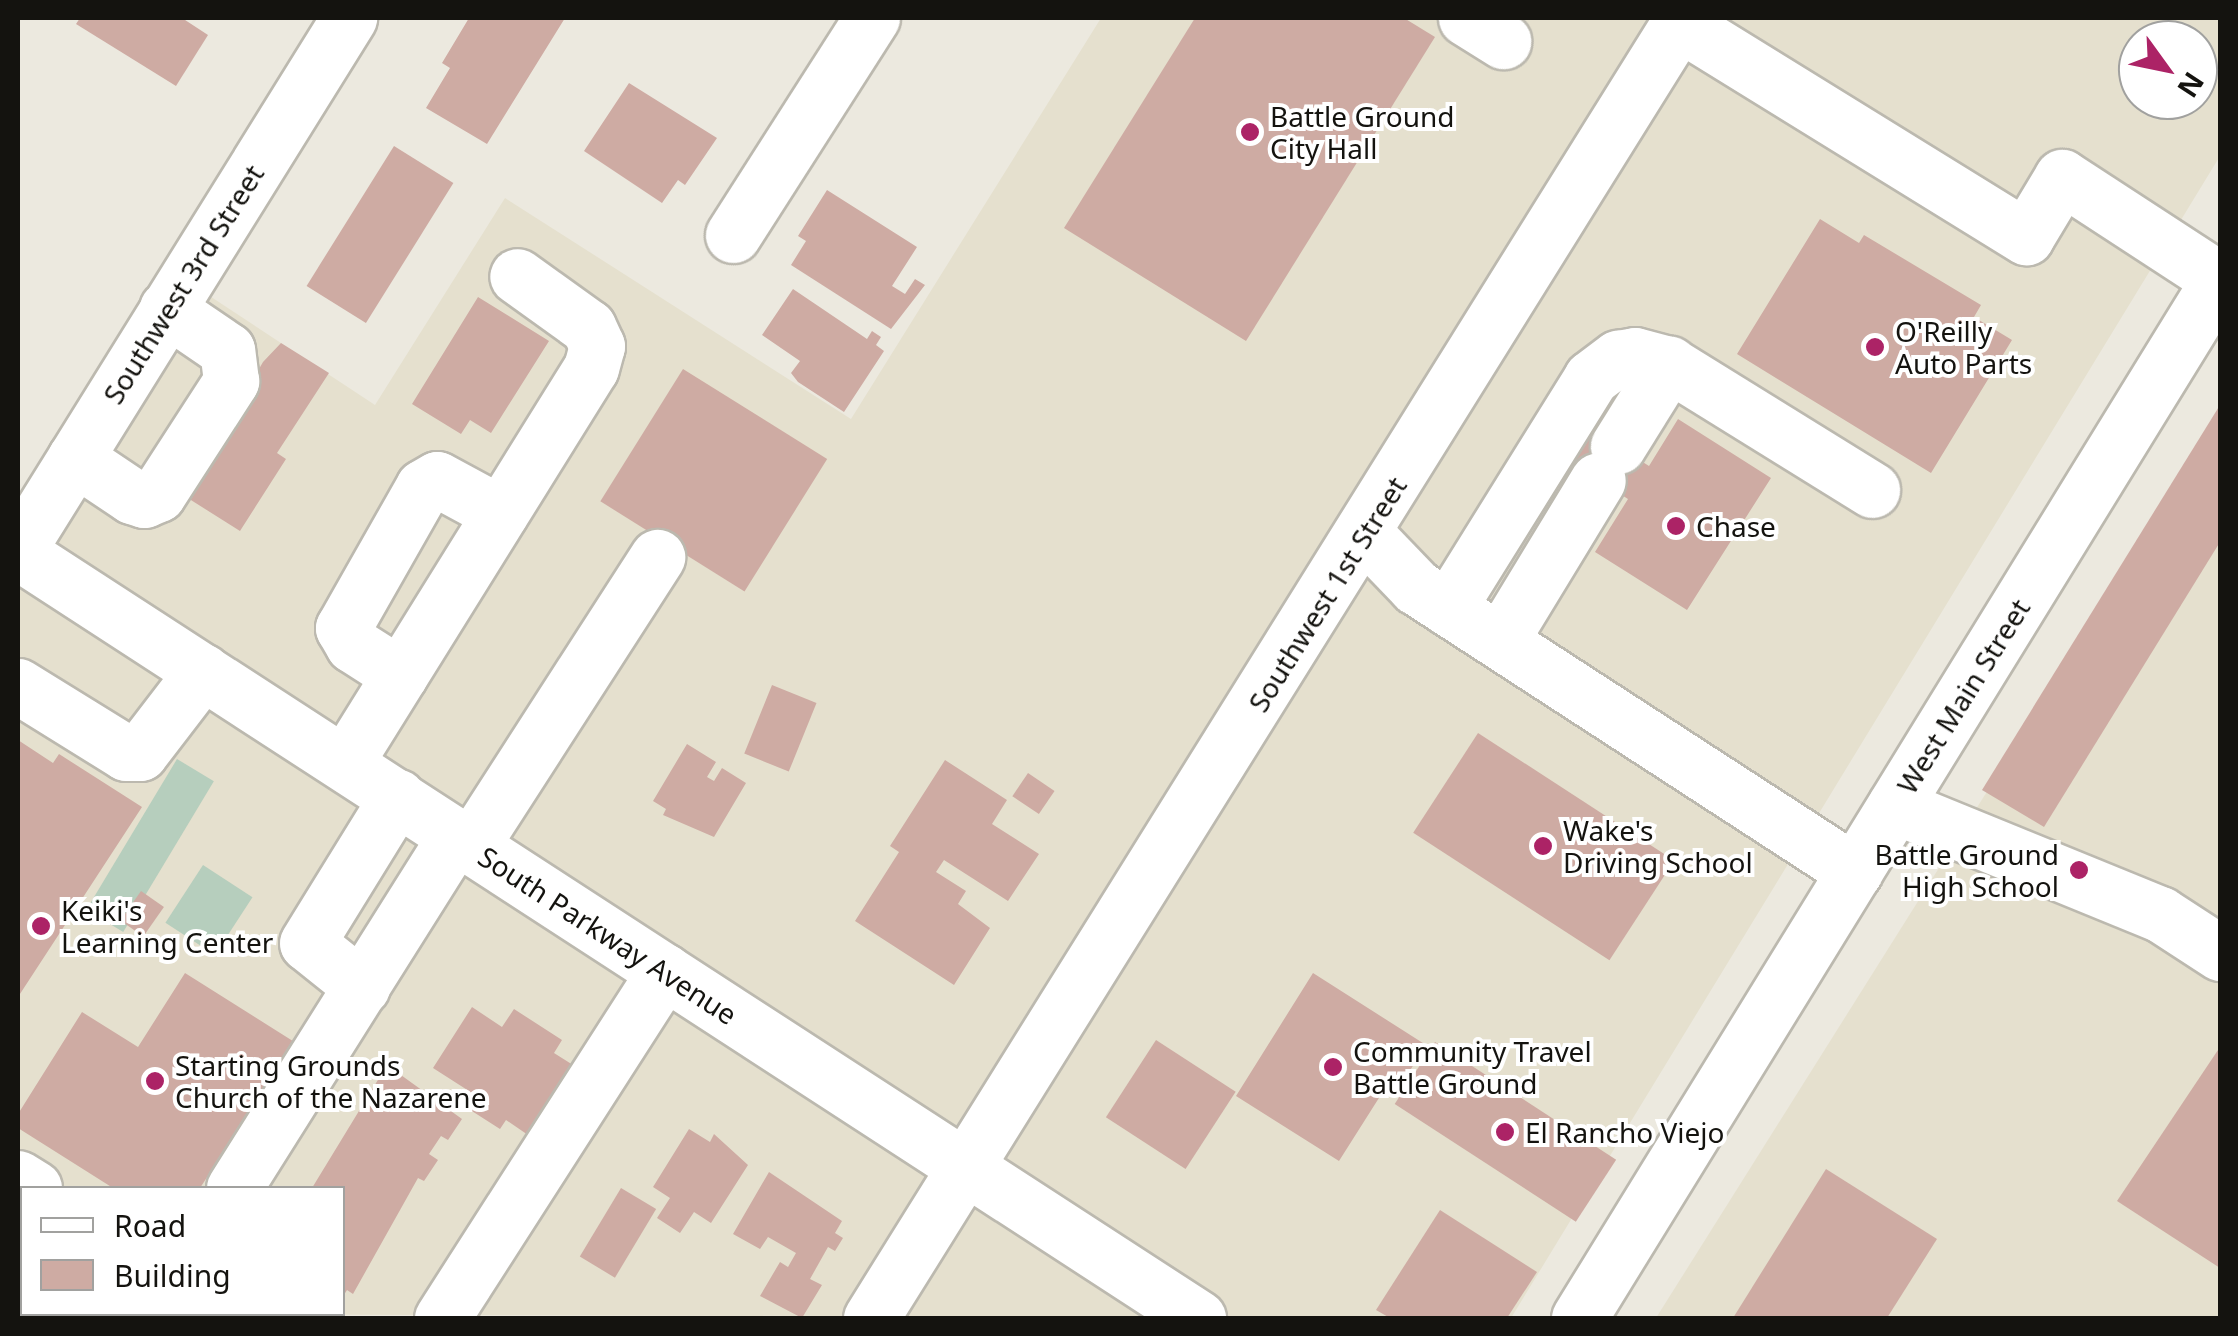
<!DOCTYPE html>
<html>
<head>
<meta charset="utf-8">
<style>
  body { margin:0 }
  #map { position:relative; width:2238px; height:1336px; overflow:hidden; background:#ece9df; font-family:"Noto Sans",sans-serif }
  div>[style] { position:absolute }
  [style*='--x'] { left:calc(var(--x)*1px); top:calc(var(--y)*1px); width:calc(var(--w)*1px); rotate:calc(var(--a)*1deg) }
  .built>* { inset:0; background:#e5e0ce }
  .green>* { inset:0; background:#b6cebd; transform-origin:0 0 }
  .building>* { inset:0; background:#ceaba3; transform-origin:0 0 }
  .roads { filter:drop-shadow(2px 0 #bcb9af) drop-shadow(-2px 0 #bcb9af) drop-shadow(0 2px #bcb9af) drop-shadow(0 -2px #bcb9af) }
  .minor>* { height:55px; margin:-27.5px; padding:0 27.5px; transform-origin:27.5px; border-radius:27.5px; background:#fff }
  .major>* { height:55px; margin:-27.5px; padding:0 27.5px; transform-origin:27.5px; border-radius:27.5px; background:#fff }
  .dots>* { width:28px; height:28px; translate:-50% -50%; box-sizing:border-box; border:5px solid #fff; border-radius:50% }
  span { translate:-50% -50%; white-space:nowrap; text-align:center; line-height:1.15; -webkit-text-stroke:8px #fff; paint-order:stroke }
  .poi-label { font-size:28px; color:#14130f }
  .left { translate:0 -50%; text-align:left }
  .right { translate:-100% -50%; text-align:right }
  .street-label { font-size:28px; color:#14130f }
  .frame { position:absolute; inset:0; border:20px solid #14130f; pointer-events:none }
  .legend { position:absolute; left:20px; top:1186px; width:325px; height:130px; box-sizing:border-box; background:#fff; border:2px solid #a1a19f; margin:0; padding:12px 18px; list-style:none; font-size:30px; color:#14130f }
  .legend li { display:flex; align-items:center; gap:20px; height:50px }
  .legend b { width:50px; border:2px solid #a1a19f }
  .north { position:absolute; left:2118px; top:20px; width:100px; height:100px; box-sizing:border-box; background:#fff; border:2px solid #a1a19f; border-radius:50%; rotate:123deg; font-size:28px; font-weight:700; line-height:40px; text-align:center; color:#14130f }
  .north::after { content:''; display:block; margin:auto; width:35px; height:45px; background:#ac2366; clip-path:polygon(50% 0,100% 100%,50% 72%,0 100%) }
</style>
</head>
<body>
<div id="map">
  <div class="built">
    <i style="clip-path:polygon(evenodd,1101px 18px,2220px 18px,2220px 156px,1511px 1318px,102px 1314px,342px 1314px,342px 1188px,22px 1188px,22px 1259px,18px 1256px,18px 566px,193px 285px,375px 405px,505px 198px,851px 419px,1101px 18px,2138px 40px,2198px 40px,2198px 100px,2138px 100px,2138px 40px)"></i>
    <i style="clip-path:polygon(2220px 421px,2220px 1318px,1656px 1318px)"></i>
  </div>
  <div class="green">
    <i style="left:177px;top:759px;width:43px;height:176px;rotate:31deg"></i>
    <i style="left:203px;top:865px;width:59px;height:69px;rotate:33deg"></i>
  </div>
  <div class="building">
    <i style="clip-path:polygon(80px 18px,182px 18px,208px 35px,176px 86px,76px 24px)"></i>
    <i style="clip-path:polygon(469px 18px,565px 18px,487px 144px,426px 108px,450px 68px,442px 63px)"></i>
    <i style="clip-path:polygon(1195px 18px,1404px 18px,1435px 37px,1246px 341px,1064px 228px)"></i>
    <i style="clip-path:polygon(629px 83px,717px 138px,685px 185px,678px 180px,662px 203px,584px 151px)"></i>
    <i style="left:394px;top:146px;width:70px;height:165px;rotate:32deg"></i>
    <i style="clip-path:polygon(827px 190px,917px 247px,892px 286px,905px 294px,915px 279px,925px 285px,891px 329px,791px 265px,806px 241px,798px 236px)"></i>
    <i style="clip-path:polygon(1820px 219px,1859px 243px,1864px 235px,1981px 305px,1974px 317px,2012px 340px,1931px 473px,1737px 354px)"></i>
    <i style="clip-path:polygon(793px 289px,867px 339px,872px 331px,881px 337px,876px 345px,884px 351px,844px 412px,798px 382px,791px 373px,800px 361px,762px 335px)"></i>
    <i style="clip-path:polygon(478px 297px,549px 341px,491px 433px,470px 420px,461px 434px,412px 404px)"></i>
    <i style="clip-path:polygon(281px 343px,329px 373px,277px 453px,286px 459px,240px 531px,175px 490px,207px 458px,263px 362px)"></i>
    <i style="left:683px;top:369px;width:170px;height:156px;rotate:32deg"></i>
    <i style="clip-path:polygon(2220px 405px,2220px 542px,2044px 827px,1982px 790px)"></i>
    <i style="clip-path:polygon(1678px 419px,1771px 478px,1687px 610px,1595px 552px,1628px 499px,1559px 455px,1580px 422px,1649px 466px)"></i>
    <i style="left:772px;top:685px;width:48px;height:74px;rotate:22deg"></i>
    <i style="left:1478px;top:733px;width:234px;height:119px;rotate:33deg"></i>
    <i style="clip-path:polygon(18px 740px,53px 763px,59px 754px,142px 807px,18px 997px)"></i>
    <i style="clip-path:polygon(687px 744px,716px 762px,707px 777px,714px 781px,722px 768px,746px 783px,714px 837px,663px 815px,666px 809px,653px 801px)"></i>
    <i style="clip-path:polygon(945px 760px,1007px 800px,992px 824px,1039px 854px,1008px 901px,944px 860px,936px 872px,966px 891px,958px 904px,990px 928px,954px 985px,855px 921px,899px 852px,890px 846px)"></i>
    <i style="left:1028px;top:773px;width:32px;height:28px;rotate:34deg"></i>
    <i style="left:141px;top:891px;width:28px;height:36px;rotate:35deg"></i>
    <i style="clip-path:polygon(185px 973px,296px 1043px,239px 1155px,227px 1147px,200px 1188px,113px 1188px,18px 1128px,18px 1114px,82px 1012px,138px 1047px)"></i>
    <i style="clip-path:polygon(1313px 973px,1426px 1045px,1394px 1096px,1384px 1090px,1339px 1161px,1236px 1096px)"></i>
    <i style="clip-path:polygon(472px 1007px,502px 1027px,514px 1009px,562px 1040px,554px 1053px,573px 1065px,528px 1135px,506px 1120px,500px 1129px,464px 1106px,472px 1093px,433px 1068px)"></i>
    <i style="left:1156px;top:1040px;width:95px;height:92px;rotate:33deg"></i>
    <i style="left:1435px;top:1042px;width:216px;height:74px;rotate:33deg"></i>
    <i style="clip-path:polygon(2220px 1047px,2220px 1268px,2117px 1201px)"></i>
    <i style="clip-path:polygon(387px 1065px,462px 1119px,448px 1140px,441px 1136px,429px 1154px,438px 1160px,424px 1181px,418px 1178px,353px 1294px,347px 1290px,342px 1298px,342px 1188px,312px 1188px)"></i>
    <i style="clip-path:polygon(689px 1129px,710px 1142px,714px 1134px,748px 1165px,711px 1223px,694px 1212px,680px 1233px,657px 1218px,670px 1198px,653px 1187px)"></i>
    <i style="clip-path:polygon(1826px 1169px,1937px 1239px,1887px 1318px,1733px 1318px)"></i>
    <i style="clip-path:polygon(769px 1172px,842px 1221px,835px 1233px,843px 1238px,835px 1251px,828px 1247px,810px 1279px,822px 1285px,802px 1318px,760px 1296px,780px 1262px,788px 1267px,796px 1253px,768px 1237px,760px 1249px,733px 1234px)"></i>
    <i style="left:621px;top:1188px;width:41px;height:80px;rotate:31deg"></i>
    <i style="clip-path:polygon(1440px 1210px,1537px 1272px,1507px 1318px,1390px 1318px,1376px 1310px)"></i>
    <i style="clip-path:polygon(229px 1314px,330px 1314px,226px 1318px)"></i>
  </div>
  <div class="roads">
    <div class="minor">
      <i style="--x:1466;--y:18;--w:44;--a:31.9"></i>
      <i style="--x:1679;--y:23;--w:408;--a:31.7"></i>
      <i style="--x:2026;--y:237;--w:70;--a:-59"></i>
      <i style="--x:2062;--y:177;--w:189;--a:33.1"></i>
      <i style="--x:733;--y:235;--w:258;--a:-57.4"></i>
      <i style="--x:1618;--y:446;--w:97;--a:-58.1"></i>
      <i style="--x:75;--y:458;--w:69;--a:33.7"></i>
      <i style="--x:132;--y:496;--w:13;--a:18"></i>
      <i style="--x:144;--y:500;--w:15;--a:-23"></i>
      <i style="--x:158;--y:494;--w:135;--a:-57.1"></i>
      <i style="--x:231;--y:381;--w:31;--a:-97"></i>
      <i style="--x:227;--y:350;--w:73;--a:-145.7"></i>
      <i style="--x:1365;--y:534;--w:74;--a:46.1"></i>
      <i style="--x:1416;--y:587;--w:523;--a:32.99"></i>
      <i style="--x:18;--y:550;--w:627;--a:-58.11"></i>
      <i style="--x:1448;--y:608;--w:271;--a:-58.1"></i>
      <i style="--x:1591;--y:378;--w:34;--a:-37"></i>
      <i style="--x:1618;--y:358;--w:17;--a:-10"></i>
      <i style="--x:1635;--y:355;--w:35;--a:15"></i>
      <i style="--x:1669;--y:364;--w:239;--a:31.8"></i>
      <i style="--x:1500;--y:641;--w:188;--a:-58.7"></i>
      <i style="--x:400;--y:675;--w:56;--a:-147.4"></i>
      <i style="--x:353;--y:645;--w:20;--a:-120"></i>
      <i style="--x:343;--y:628;--w:162;--a:-60.4"></i>
      <i style="--x:423;--y:487;--w:16;--a:-30"></i>
      <i style="--x:437;--y:479;--w:72;--a:28.4"></i>
      <i style="--x:18;--y:686;--w:127;--a:31.8"></i>
      <i style="--x:126;--y:753;--w:14;--a:0"></i>
      <i style="--x:140;--y:753;--w:103;--a:-52.5"></i>
      <i style="--x:345;--y:763;--w:465;--a:-58.1"></i>
      <i style="--x:591;--y:368;--w:23;--a:-75"></i>
      <i style="--x:597;--y:346;--w:21;--a:-115"></i>
      <i style="--x:588;--y:327;--w:87;--a:-144.3"></i>
      <i style="--x:1895;--y:806;--w:286;--a:22.2"></i>
      <i style="--x:2160;--y:914;--w:72;--a:33"></i>
      <i style="--x:471;--y:846;--w:344;--a:-57.2"></i>
      <i style="--x:362;--y:987;--w:70;--a:-141.3"></i>
      <i style="--x:307;--y:943;--w:172;--a:-58.3"></i>
      <i style="--x:18;--y:1178;--w:19;--a:32"></i>
      <i style="--x:234;--y:1188;--w:416;--a:-57.8"></i>
      <i style="--x:18;--y:1262;--w:6;--a:45"></i>
      <i style="--x:94;--y:1314;--w:8;--a:30"></i>
      <i style="--x:442;--y:1318;--w:412;--a:-57.3"></i>
      <i style="--x:871;--y:1318;--w:1532;--a:-58.04"></i>
    </div>
    <div class="major">
      <i style="--x:18;--y:552;--w:1407;--a:32.99"></i>
      <i style="--x:1579;--y:1318;--w:1222;--a:-58.35"></i>
    </div>
  </div>
  <div class="dots">
    <i style="left:1250px;top:132px;background:#ac2366"></i>
    <i style="left:1875px;top:347px;background:#ac2366"></i>
    <i style="left:1676px;top:526px;background:#ac2366"></i>
    <i style="left:1543px;top:846px;background:#ac2366"></i>
    <i style="left:2079px;top:870px;background:#ac2366"></i>
    <i style="left:41px;top:926px;background:#ac2366"></i>
    <i style="left:1333px;top:1067px;background:#ac2366"></i>
    <i style="left:155px;top:1081px;background:#ac2366"></i>
    <i style="left:1505px;top:1132px;background:#ac2366"></i>
  </div>
  <div class="poi-label">
    <span class="left" style="left:1270px;top:132px">Battle Ground<br>City Hall</span>
    <span class="left" style="left:1895px;top:347px">O'Reilly<br>Auto Parts</span>
    <span class="left" style="left:1696px;top:526px">Chase</span>
    <span class="left" style="left:1563px;top:846px">Wake's<br>Driving School</span>
    <span class="right" style="left:2059px;top:870px">Battle Ground<br>High School</span>
    <span class="left" style="left:61px;top:926px">Keiki's<br>Learning Center</span>
    <span class="left" style="left:1353px;top:1067px">Community Travel<br>Battle Ground</span>
    <span class="left" style="left:175px;top:1081px">Starting Grounds<br>Church of the Nazarene</span>
    <span class="left" style="left:1525px;top:1132px">El Rancho Viejo</span>
  </div>
  <div class="street-label">
    <span style="left:183px;top:284px;rotate:-58deg">Southwest 3rd Street</span>
    <span style="left:1327px;top:594px;rotate:-58deg">Southwest 1st Street</span>
    <span style="left:1963px;top:696px;rotate:-58deg">West Main Street</span>
    <span style="left:608px;top:935px;rotate:33deg">South Parkway Avenue</span>
  </div>
  <div class="frame"></div>
  <ul class="legend">
  <li><b style="height:12px;background:#fff"></b>Road</li>
  <li><b style="height:28px;background:#ceaba3"></b>Building</li>
  </ul>
  <div class="north">N</div>
</div>
</body>
</html>
